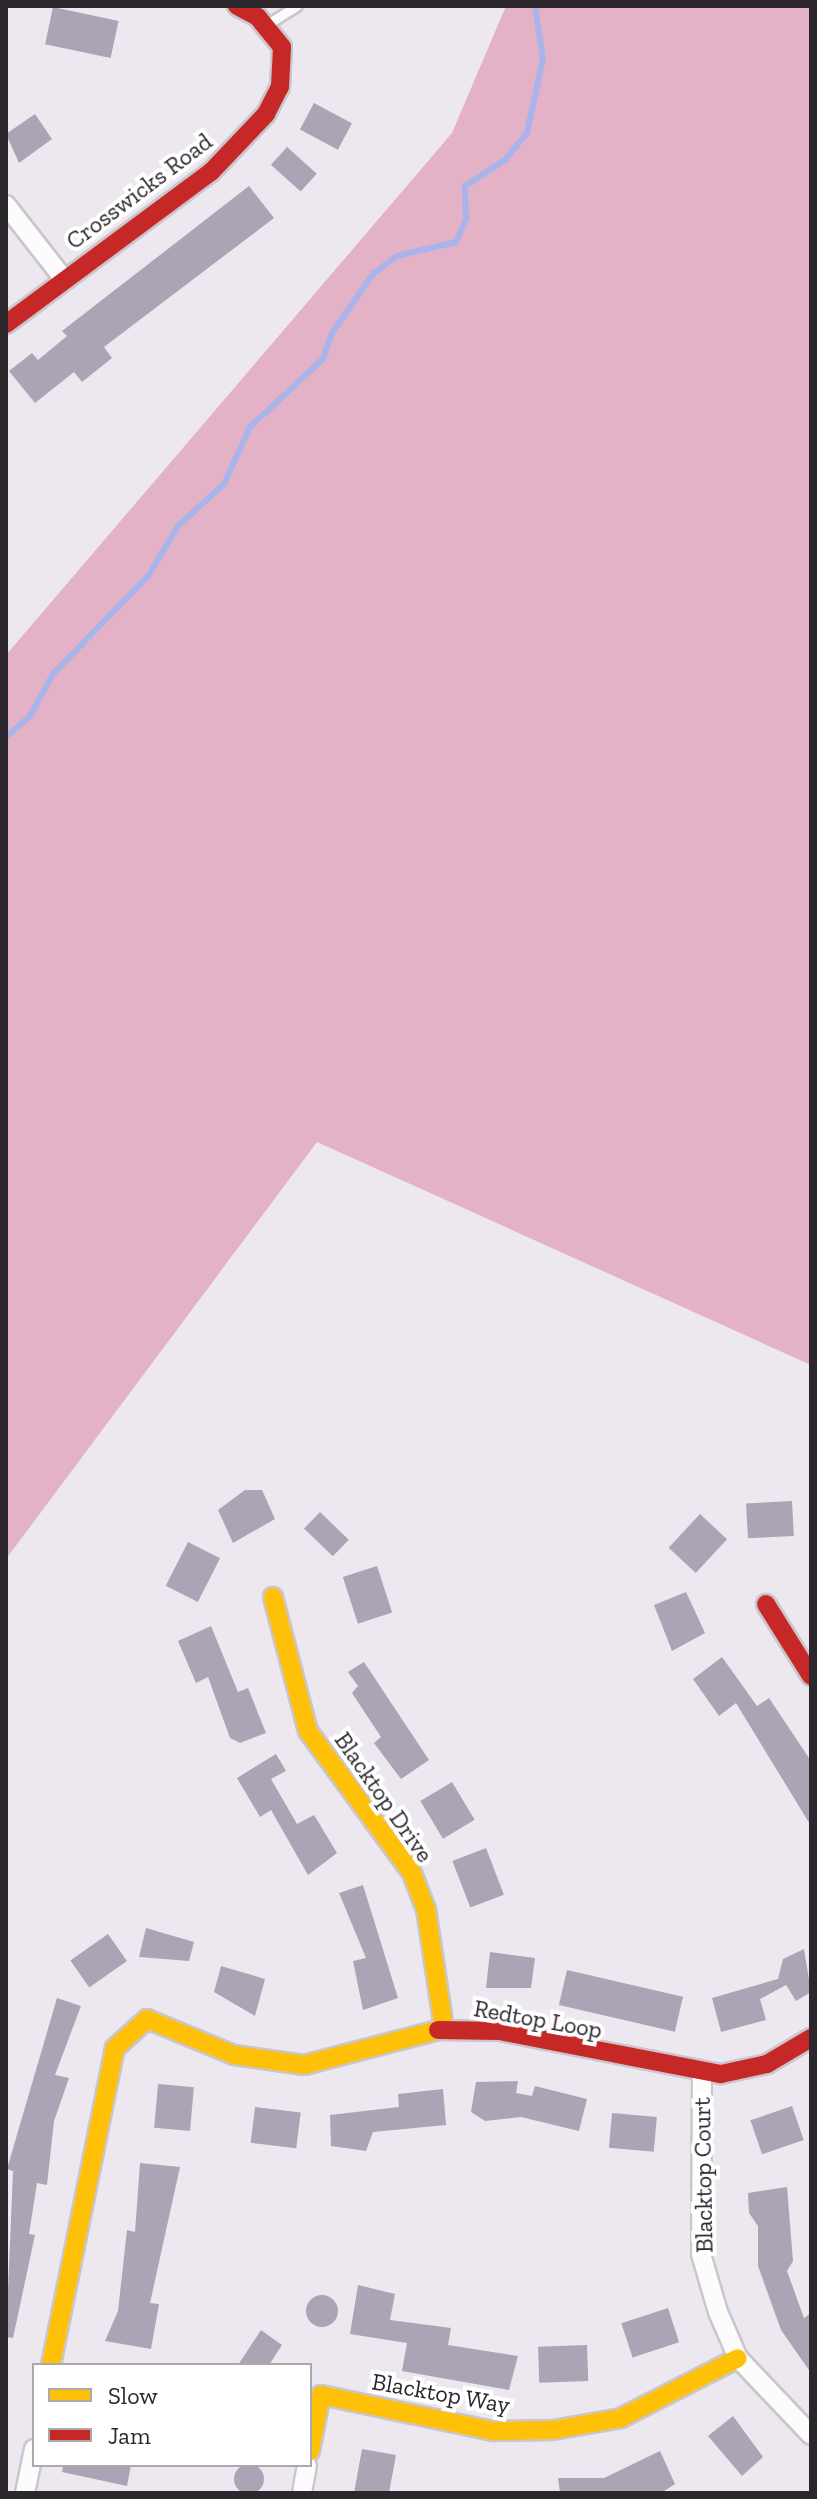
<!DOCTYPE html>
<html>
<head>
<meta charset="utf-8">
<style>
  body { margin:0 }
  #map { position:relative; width:817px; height:2499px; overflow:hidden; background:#ede8f0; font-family:"Zilla Slab",serif }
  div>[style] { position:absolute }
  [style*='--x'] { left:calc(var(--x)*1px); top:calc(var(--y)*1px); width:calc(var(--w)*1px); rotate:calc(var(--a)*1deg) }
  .forest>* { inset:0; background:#e4b2c6 }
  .stream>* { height:6px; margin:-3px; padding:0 3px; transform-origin:3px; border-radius:3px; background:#a8b4ea }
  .building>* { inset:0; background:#aaa4b5; transform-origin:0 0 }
  .round { border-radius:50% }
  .roads { filter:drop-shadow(2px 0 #cac6cc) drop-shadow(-2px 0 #cac6cc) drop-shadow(0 2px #cac6cc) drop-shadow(0 -2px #cac6cc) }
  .lane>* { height:9px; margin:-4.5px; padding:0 4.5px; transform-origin:4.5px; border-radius:4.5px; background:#fcfcfd }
  .street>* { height:18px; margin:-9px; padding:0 9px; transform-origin:9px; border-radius:9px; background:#fcfcfd }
  .slow>* { height:18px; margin:-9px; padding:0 9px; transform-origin:9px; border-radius:9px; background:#ffc107 }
  .jam>* { height:18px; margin:-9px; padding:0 9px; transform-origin:9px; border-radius:9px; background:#c62828 }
  span { translate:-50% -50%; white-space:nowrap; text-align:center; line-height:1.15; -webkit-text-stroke:8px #fff; paint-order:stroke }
  .street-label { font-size:24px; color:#2b272c }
  .frame { position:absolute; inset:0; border:8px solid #2b272c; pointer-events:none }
  .legend { position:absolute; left:32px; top:2363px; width:280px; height:104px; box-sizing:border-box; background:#fff; border:2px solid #aaa9ab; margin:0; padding:10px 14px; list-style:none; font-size:24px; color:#2b272c }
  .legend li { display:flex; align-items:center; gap:16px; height:40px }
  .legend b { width:40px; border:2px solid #aaa9ab }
</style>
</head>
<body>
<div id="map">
  <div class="forest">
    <i style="clip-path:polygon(506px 6px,811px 6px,811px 1365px,317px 1142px,6px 1559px,6px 655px,452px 133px)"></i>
  </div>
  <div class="stream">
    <i style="--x:6;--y:737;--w:32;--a:-41"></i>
    <i style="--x:30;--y:716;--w:48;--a:-61.3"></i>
    <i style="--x:53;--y:674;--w:138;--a:-45.9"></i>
    <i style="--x:149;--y:575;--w:56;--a:-59.7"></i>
    <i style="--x:177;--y:527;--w:64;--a:-42.5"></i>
    <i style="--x:224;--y:484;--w:63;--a:-65.5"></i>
    <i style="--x:250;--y:427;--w:100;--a:-43"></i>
    <i style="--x:323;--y:359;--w:28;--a:-71"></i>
    <i style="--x:332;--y:333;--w:72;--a:-55.2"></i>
    <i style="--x:373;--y:274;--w:30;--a:-37"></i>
    <i style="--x:397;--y:256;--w:61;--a:-13.3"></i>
    <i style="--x:456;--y:242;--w:26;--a:-67"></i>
    <i style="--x:466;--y:218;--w:32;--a:-92"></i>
    <i style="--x:465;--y:186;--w:48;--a:-33"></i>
    <i style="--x:505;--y:160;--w:35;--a:-51"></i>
    <i style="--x:527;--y:133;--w:76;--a:-77.8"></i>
    <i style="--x:543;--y:59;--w:54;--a:-98.6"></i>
  </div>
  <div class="building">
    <i style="left:53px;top:7px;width:67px;height:38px;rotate:12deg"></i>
    <i style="left:314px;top:103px;width:43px;height:30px;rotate:28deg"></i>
    <i style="clip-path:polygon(35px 114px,52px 139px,19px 163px,6px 134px)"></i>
    <i style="left:287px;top:147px;width:40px;height:24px;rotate:42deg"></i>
    <i style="clip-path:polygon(249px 186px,274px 218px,104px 347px,112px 358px,82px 382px,74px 372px,35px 403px,9px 371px,32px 353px,38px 360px,67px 336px,62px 331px)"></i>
    <i style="clip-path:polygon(245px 1490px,262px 1490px,275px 1519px,233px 1543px,218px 1510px)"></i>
    <i style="left:792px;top:1501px;width:35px;height:46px;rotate:87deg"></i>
    <i style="left:320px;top:1512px;width:40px;height:23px;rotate:44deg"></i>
    <i style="left:700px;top:1514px;width:37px;height:46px;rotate:43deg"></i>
    <i style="left:188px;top:1542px;width:36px;height:49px;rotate:27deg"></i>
    <i style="left:377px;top:1566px;width:49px;height:36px;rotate:72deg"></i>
    <i style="clip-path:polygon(686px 1592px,705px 1633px,672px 1651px,654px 1605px)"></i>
    <i style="clip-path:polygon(211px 1626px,238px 1692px,248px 1688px,266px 1733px,240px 1743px,230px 1738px,208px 1677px,196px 1683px,178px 1641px)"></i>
    <i style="clip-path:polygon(722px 1657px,757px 1706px,769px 1698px,811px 1761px,811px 1826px,736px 1703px,719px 1716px,693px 1679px)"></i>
    <i style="clip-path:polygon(364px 1662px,429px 1760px,401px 1779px,374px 1743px,381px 1737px,352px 1693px,358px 1686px,348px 1672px)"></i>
    <i style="clip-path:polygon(276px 1754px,286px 1771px,271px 1779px,297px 1824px,314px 1815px,337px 1853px,308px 1875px,271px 1810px,260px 1817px,237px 1778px)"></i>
    <i style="left:452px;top:1782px;width:44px;height:37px;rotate:59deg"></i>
    <i style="left:486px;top:1848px;width:50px;height:36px;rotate:69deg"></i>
    <i style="clip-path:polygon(363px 1885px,398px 1998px,363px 2010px,353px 1961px,366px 1958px,339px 1893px)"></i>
    <i style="clip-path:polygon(146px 1928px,194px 1942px,189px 1961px,139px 1957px)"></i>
    <i style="left:108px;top:1934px;width:33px;height:46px;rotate:55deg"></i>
    <i style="clip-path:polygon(804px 1949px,811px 1992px,796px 2001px,786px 1985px,760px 1999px,766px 2020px,721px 2032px,712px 1998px,778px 1979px,783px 1959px)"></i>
    <i style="clip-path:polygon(490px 1952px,535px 1958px,531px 1988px,486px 1988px)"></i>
    <i style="clip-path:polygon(221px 1966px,265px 1979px,255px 2016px,214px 1992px)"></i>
    <i style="left:567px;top:1970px;width:119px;height:36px;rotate:13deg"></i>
    <i style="clip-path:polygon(57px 1998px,81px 2006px,55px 2075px,69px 2078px,54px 2121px,47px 2185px,37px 2183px,29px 2234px,35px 2235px,13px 2338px,6px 2337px,13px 2171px,7px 2169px)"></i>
    <i style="clip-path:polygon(518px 2081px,516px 2093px,532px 2096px,535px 2086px,587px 2099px,579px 2131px,521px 2117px,485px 2121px,471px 2112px,476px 2082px)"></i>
    <i style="left:158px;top:2084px;width:36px;height:44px;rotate:5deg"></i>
    <i style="clip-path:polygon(443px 2089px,446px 2125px,373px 2132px,366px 2151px,331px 2146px,330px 2115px,399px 2107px,398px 2094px)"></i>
    <i style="left:792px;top:2106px;width:36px;height:44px;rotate:71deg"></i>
    <i style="left:255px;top:2107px;width:46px;height:36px;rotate:7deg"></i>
    <i style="left:612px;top:2113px;width:45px;height:35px;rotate:5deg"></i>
    <i style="clip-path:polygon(140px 2163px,180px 2167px,150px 2303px,159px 2304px,151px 2349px,105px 2341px,118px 2311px,127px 2230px,135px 2232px)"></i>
    <i style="clip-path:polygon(787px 2187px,793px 2261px,787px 2271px,804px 2318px,811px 2313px,811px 2373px,781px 2330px,758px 2266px,758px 2226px,749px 2213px,748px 2193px)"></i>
    <i style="clip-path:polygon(358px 2285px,395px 2294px,390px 2320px,451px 2328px,448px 2345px,518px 2356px,509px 2390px,402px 2371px,407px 2343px,350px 2334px)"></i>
    <i class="round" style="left:306px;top:2295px;width:32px;height:32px"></i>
    <i style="left:668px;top:2308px;width:36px;height:49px;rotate:72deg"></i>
    <i style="clip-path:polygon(261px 2330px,282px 2345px,269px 2365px,238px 2365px)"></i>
    <i style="left:587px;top:2345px;width:36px;height:49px;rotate:88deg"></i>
    <i style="clip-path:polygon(733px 2416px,763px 2457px,742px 2476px,708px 2436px)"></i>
    <i style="clip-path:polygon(362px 2449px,396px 2455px,389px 2493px,354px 2493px)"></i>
    <i style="clip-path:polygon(660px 2451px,675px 2484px,661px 2493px,560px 2493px,558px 2478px,604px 2478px)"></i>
    <i class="round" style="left:234px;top:2464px;width:30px;height:30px"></i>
    <i style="clip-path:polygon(63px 2465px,131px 2465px,127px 2486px,62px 2472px)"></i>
  </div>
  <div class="roads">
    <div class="lane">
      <i style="--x:266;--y:25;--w:36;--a:-32"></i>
    </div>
    <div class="street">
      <i style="--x:6;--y:205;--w:93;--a:52"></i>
      <i style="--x:702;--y:2072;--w:182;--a:90.3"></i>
      <i style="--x:701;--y:2254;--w:60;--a:73.7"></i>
      <i style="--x:718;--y:2312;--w:50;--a:66.5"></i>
      <i style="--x:738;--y:2358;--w:106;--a:46.5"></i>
      <i style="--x:25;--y:2493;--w:45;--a:-78.4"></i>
      <i style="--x:302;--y:2493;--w:28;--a:-80"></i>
    </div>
    <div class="slow">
      <i style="--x:273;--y:1597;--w:138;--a:75.4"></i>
      <i style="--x:308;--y:1731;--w:176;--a:53.8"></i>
      <i style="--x:412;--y:1873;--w:39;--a:69"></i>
      <i style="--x:426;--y:1909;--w:120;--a:81.4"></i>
      <i style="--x:51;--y:2365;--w:323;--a:-78.6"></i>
      <i style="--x:115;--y:2048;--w:43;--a:-42.2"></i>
      <i style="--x:147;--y:2019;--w:94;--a:22.5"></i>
      <i style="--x:234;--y:2055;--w:71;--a:8.1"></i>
      <i style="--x:304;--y:2065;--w:138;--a:-14.6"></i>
      <i style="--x:310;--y:2451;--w:57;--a:-78.9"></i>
      <i style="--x:321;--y:2395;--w:177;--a:11.8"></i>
      <i style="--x:494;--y:2431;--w:59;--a:-1"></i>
      <i style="--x:553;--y:2430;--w:69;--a:-10"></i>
      <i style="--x:621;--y:2418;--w:131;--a:-27.1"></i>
    </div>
    <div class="jam">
      <i style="--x:6;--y:324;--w:255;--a:-36.6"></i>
      <i style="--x:211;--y:172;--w:80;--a:-46.5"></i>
      <i style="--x:266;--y:114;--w:30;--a:-63"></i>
      <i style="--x:280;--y:87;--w:40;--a:-87.1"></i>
      <i style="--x:282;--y:47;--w:38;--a:-129"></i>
      <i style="--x:258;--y:17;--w:24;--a:-152"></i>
      <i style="--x:766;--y:1604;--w:85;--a:58"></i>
      <i style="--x:438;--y:2030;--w:61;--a:0.9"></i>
      <i style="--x:499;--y:2031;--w:226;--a:11"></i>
      <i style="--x:721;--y:2074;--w:47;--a:-12.3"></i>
      <i style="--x:767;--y:2064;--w:51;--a:-30.6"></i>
    </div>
  </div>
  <div class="street-label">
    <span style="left:139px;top:191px;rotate:-37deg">Crosswicks Road</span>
    <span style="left:384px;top:1797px;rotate:55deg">Blacktop Drive</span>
    <span style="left:538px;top:2019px;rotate:10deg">Redtop Loop</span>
    <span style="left:703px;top:2175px;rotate:-91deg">Blacktop Court</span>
    <span style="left:441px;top:2393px;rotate:10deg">Blacktop Way</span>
  </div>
  <div class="frame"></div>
  <ul class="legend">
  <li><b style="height:10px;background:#ffc107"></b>Slow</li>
  <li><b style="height:10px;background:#c62828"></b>Jam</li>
  </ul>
</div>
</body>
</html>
